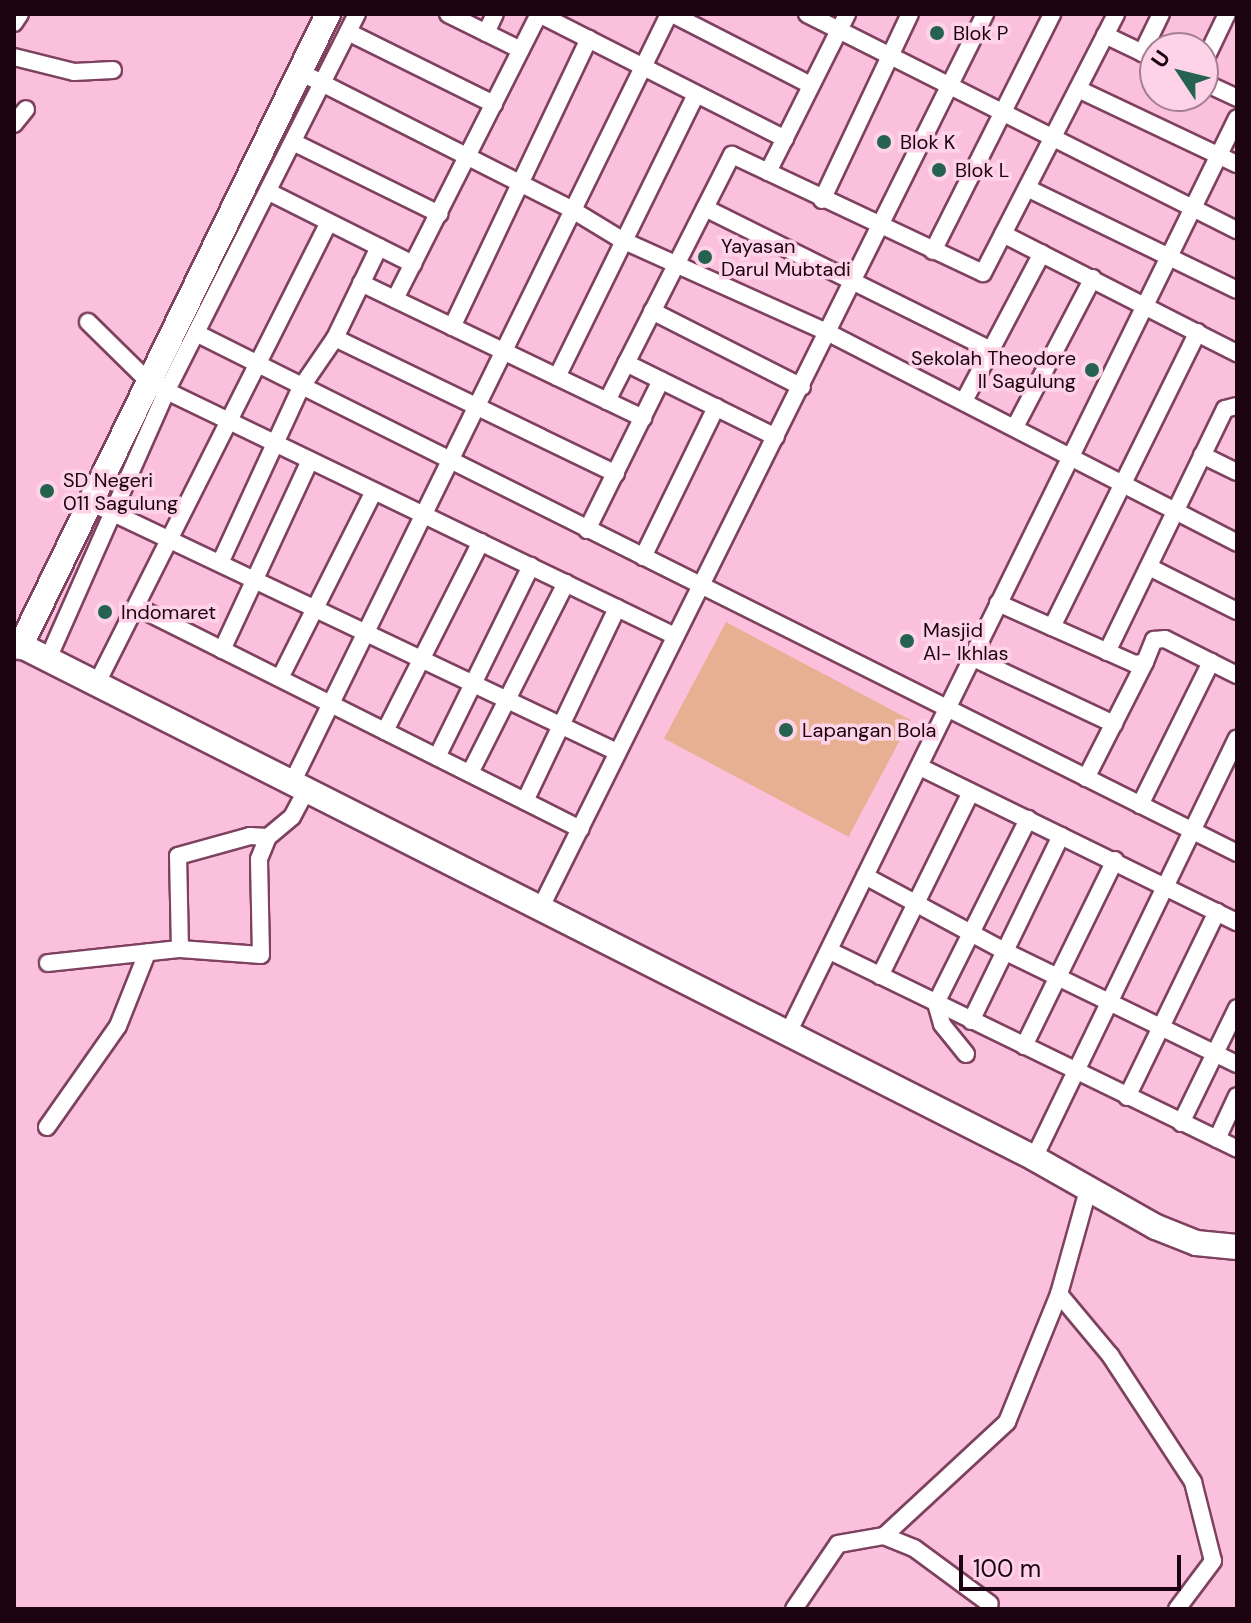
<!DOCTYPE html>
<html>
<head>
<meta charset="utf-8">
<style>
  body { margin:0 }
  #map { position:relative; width:1251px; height:1623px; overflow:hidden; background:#fbc1dc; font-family:"DM Sans",sans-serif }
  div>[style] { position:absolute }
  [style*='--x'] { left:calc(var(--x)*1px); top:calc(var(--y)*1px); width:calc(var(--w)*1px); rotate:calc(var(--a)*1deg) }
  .green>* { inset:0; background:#e7b092; transform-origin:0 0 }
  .roads { filter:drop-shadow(2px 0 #7e4160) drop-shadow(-2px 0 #7e4160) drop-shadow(0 2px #7e4160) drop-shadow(0 -2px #7e4160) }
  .street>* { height:16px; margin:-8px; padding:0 8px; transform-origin:8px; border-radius:8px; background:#fff }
  .secondary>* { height:24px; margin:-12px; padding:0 12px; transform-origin:12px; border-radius:12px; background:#fff }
  .dots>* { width:22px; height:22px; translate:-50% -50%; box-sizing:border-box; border:4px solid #ffd3e7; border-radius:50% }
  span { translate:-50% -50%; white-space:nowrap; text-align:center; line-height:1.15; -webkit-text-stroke:7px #ffd3e7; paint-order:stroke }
  .poi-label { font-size:20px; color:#1b0410 }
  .left { translate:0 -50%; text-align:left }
  .right { translate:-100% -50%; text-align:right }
  .frame { position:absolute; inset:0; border:16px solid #1b0410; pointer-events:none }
  .north { position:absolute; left:1139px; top:32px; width:80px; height:80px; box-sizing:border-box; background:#ffd3e7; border:2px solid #a48091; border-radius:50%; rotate:305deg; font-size:22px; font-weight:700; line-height:32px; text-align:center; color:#1b0410 }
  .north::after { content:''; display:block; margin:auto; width:28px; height:36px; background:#256350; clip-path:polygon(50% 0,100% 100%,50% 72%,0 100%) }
  .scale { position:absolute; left:959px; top:1555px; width:222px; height:36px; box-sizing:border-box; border:4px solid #1b0410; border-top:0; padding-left:10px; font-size:24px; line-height:28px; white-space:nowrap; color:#1b0410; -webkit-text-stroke:6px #ffd3e7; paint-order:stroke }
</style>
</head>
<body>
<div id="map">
  <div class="green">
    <i style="left:726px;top:622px;width:209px;height:132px;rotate:28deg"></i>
  </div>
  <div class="roads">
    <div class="street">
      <i style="--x:448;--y:14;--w:81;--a:26.3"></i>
      <i style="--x:539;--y:14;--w:276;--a:26.9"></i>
      <i style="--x:672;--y:14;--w:156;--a:27.1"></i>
      <i style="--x:807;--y:14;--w:481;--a:26.7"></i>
      <i style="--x:14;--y:23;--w:11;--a:-56"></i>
      <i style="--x:348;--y:32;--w:163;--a:26.3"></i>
      <i style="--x:486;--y:33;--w:21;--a:-65"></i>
      <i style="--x:1105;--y:35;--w:55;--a:25.6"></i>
      <i style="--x:1142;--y:53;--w:43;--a:-64"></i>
      <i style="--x:14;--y:57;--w:62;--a:14"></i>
      <i style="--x:74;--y:72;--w:39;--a:-3"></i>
      <i style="--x:1203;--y:64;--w:55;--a:-64.4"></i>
      <i style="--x:300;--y:72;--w:304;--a:26.8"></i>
      <i style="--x:571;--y:209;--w:60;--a:31.3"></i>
      <i style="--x:622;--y:240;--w:225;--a:24.2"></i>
      <i style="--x:827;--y:332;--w:461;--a:27.2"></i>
      <i style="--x:1203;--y:82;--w:38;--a:25"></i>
      <i style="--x:1078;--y:89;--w:176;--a:25.3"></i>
      <i style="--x:14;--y:124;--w:19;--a:-51"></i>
      <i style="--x:295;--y:143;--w:161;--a:26.2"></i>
      <i style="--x:768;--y:172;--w:177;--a:-63.4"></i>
      <i style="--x:1027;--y:188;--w:233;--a:25.9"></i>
      <i style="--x:271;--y:193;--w:159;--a:26.6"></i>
      <i style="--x:822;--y:200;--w:206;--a:-64.7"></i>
      <i style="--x:705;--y:208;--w:319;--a:26.4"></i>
      <i style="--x:1003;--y:234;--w:263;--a:27"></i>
      <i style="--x:933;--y:251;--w:265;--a:-63.3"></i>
      <i style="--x:361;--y:283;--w:313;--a:25.6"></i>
      <i style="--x:395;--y:299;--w:319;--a:-63.2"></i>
      <i style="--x:652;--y:311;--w:168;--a:26.9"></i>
      <i style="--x:88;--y:322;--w:87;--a:44.5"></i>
      <i style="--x:150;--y:383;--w:583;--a:25.73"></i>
      <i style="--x:452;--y:327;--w:319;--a:-64.6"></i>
      <i style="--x:196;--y:333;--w:1164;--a:26.54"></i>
      <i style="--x:335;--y:338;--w:312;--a:25.8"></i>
      <i style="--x:626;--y:363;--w:167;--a:26.3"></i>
      <i style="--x:557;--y:377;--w:315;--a:-63.8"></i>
      <i style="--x:607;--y:401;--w:276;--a:-63.1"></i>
      <i style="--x:732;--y:155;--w:277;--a:25.2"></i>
      <i style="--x:983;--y:273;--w:291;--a:-62.8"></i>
      <i style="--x:964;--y:401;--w:167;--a:-62.2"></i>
      <i style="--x:1015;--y:427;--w:168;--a:-62.4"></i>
      <i style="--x:1202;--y:455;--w:39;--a:26"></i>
      <i style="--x:92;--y:503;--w:581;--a:25.37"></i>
      <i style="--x:587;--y:530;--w:167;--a:-63.7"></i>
      <i style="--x:643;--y:557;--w:167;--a:-64"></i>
      <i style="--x:221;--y:561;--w:189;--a:-65.3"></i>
      <i style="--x:300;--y:389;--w:62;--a:-55.5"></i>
      <i style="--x:335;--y:338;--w:101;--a:-64.2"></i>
      <i style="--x:1149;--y:567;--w:98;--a:26.6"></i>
      <i style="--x:998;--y:603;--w:150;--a:24"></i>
      <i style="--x:1135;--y:664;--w:10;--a:-11"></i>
      <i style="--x:1145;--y:662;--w:24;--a:-68"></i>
      <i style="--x:1154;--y:640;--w:11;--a:-5"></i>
      <i style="--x:1165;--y:639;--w:80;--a:26.6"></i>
      <i style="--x:137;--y:607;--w:496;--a:26.6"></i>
      <i style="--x:1052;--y:627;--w:329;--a:-63.7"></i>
      <i style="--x:222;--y:650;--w:209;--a:-65.1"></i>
      <i style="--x:1107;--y:652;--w:270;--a:-64.1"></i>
      <i style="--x:1225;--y:409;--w:12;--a:-14"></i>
      <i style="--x:971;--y:657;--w:158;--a:25.1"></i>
      <i style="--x:47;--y:661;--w:296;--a:-66.1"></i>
      <i style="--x:167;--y:390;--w:421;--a:-63.2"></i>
      <i style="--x:280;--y:678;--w:209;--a:-63.3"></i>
      <i style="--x:96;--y:685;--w:518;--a:-63.29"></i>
      <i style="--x:385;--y:731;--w:212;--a:-63.1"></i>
      <i style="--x:437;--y:757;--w:213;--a:-63.8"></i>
      <i style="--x:920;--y:767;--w:353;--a:26.1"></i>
      <i style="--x:470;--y:773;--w:213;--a:-63.2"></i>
      <i style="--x:1086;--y:778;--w:130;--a:-63"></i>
      <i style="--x:291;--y:785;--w:859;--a:-63.88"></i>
      <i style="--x:525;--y:801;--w:214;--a:-64.5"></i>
      <i style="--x:1140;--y:805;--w:160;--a:-63.6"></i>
      <i style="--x:865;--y:876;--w:158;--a:28.3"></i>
      <i style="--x:1004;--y:951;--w:259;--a:25.9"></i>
      <i style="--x:540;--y:909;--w:1000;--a:-63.56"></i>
      <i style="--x:180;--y:949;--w:81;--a:4.2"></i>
      <i style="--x:261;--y:955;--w:96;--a:-91.2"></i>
      <i style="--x:259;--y:859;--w:24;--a:-68"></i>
      <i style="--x:830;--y:951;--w:453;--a:25.9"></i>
      <i style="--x:48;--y:963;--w:133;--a:-6.1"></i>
      <i style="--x:180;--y:949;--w:93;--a:-91.2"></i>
      <i style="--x:178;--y:856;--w:75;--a:-15.5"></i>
      <i style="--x:250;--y:836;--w:18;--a:3"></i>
      <i style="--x:268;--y:837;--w:31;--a:-40"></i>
      <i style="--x:292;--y:817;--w:27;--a:-62"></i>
      <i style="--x:880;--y:976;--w:205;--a:-63.7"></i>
      <i style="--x:971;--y:1021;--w:206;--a:-64.1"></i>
      <i style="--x:788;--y:1033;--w:1019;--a:-63.86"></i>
      <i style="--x:1024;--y:1046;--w:207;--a:-63.9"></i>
      <i style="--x:966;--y:1054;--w:38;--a:-129"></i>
      <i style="--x:942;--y:1024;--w:22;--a:-106"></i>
      <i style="--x:936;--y:1003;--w:206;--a:-63.4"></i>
      <i style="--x:1127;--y:1097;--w:206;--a:-64.1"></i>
      <i style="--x:1181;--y:1123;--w:128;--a:-64"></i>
      <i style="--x:47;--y:1127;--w:123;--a:-54.9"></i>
      <i style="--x:118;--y:1026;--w:79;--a:-68.3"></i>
      <i style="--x:1217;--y:1139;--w:47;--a:-65.1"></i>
      <i style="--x:1034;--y:1158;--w:466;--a:-64.2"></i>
      <i style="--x:1059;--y:1294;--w:80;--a:50.1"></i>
      <i style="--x:1110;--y:1355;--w:152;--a:56.8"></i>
      <i style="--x:1193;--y:1482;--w:81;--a:75.8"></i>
      <i style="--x:1213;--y:1561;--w:60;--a:126.9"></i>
      <i style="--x:884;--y:1536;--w:32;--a:22"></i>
      <i style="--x:914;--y:1548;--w:94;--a:36.4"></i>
      <i style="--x:794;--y:1609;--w:78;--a:-55.9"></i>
      <i style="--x:838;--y:1544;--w:47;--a:-9.9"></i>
      <i style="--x:884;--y:1536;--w:168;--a:-42.8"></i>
      <i style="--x:1007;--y:1422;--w:138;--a:-67.9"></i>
      <i style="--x:1059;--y:1294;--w:108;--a:-74.4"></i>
    </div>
    <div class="secondary">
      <i style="--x:14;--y:642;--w:1143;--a:26.83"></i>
      <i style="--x:1034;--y:1158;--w:140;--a:29.5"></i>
      <i style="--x:1156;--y:1227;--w:43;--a:21.8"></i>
      <i style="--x:1196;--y:1243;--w:41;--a:5.6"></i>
      <i style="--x:20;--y:647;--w:704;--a:-64.05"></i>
    </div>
  </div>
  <div class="dots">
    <i style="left:937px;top:33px;background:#256350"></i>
    <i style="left:884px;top:142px;background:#256350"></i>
    <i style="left:939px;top:170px;background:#256350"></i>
    <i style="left:705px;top:257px;background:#256350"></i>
    <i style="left:1092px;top:370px;background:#256350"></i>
    <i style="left:47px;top:491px;background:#256350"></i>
    <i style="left:105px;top:612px;background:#256350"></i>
    <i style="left:907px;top:641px;background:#256350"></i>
    <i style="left:786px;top:730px;background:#256350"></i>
  </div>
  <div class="poi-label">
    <span class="left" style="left:953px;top:33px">Blok P</span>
    <span class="left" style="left:900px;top:142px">Blok K</span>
    <span class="left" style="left:955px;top:170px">Blok L</span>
    <span class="left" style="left:721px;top:258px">Yayasan<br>Darul Mubtadi</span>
    <span class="right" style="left:1076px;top:370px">Sekolah Theodore<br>II Sagulung</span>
    <span class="left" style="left:63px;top:492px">SD Negeri<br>011 Sagulung</span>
    <span class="left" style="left:121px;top:612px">Indomaret</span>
    <span class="left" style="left:923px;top:642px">Masjid<br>Al- Ikhlas</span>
    <span class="left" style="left:802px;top:730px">Lapangan Bola</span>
  </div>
  <div class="frame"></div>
  <div class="north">U</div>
  <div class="scale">100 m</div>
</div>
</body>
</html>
